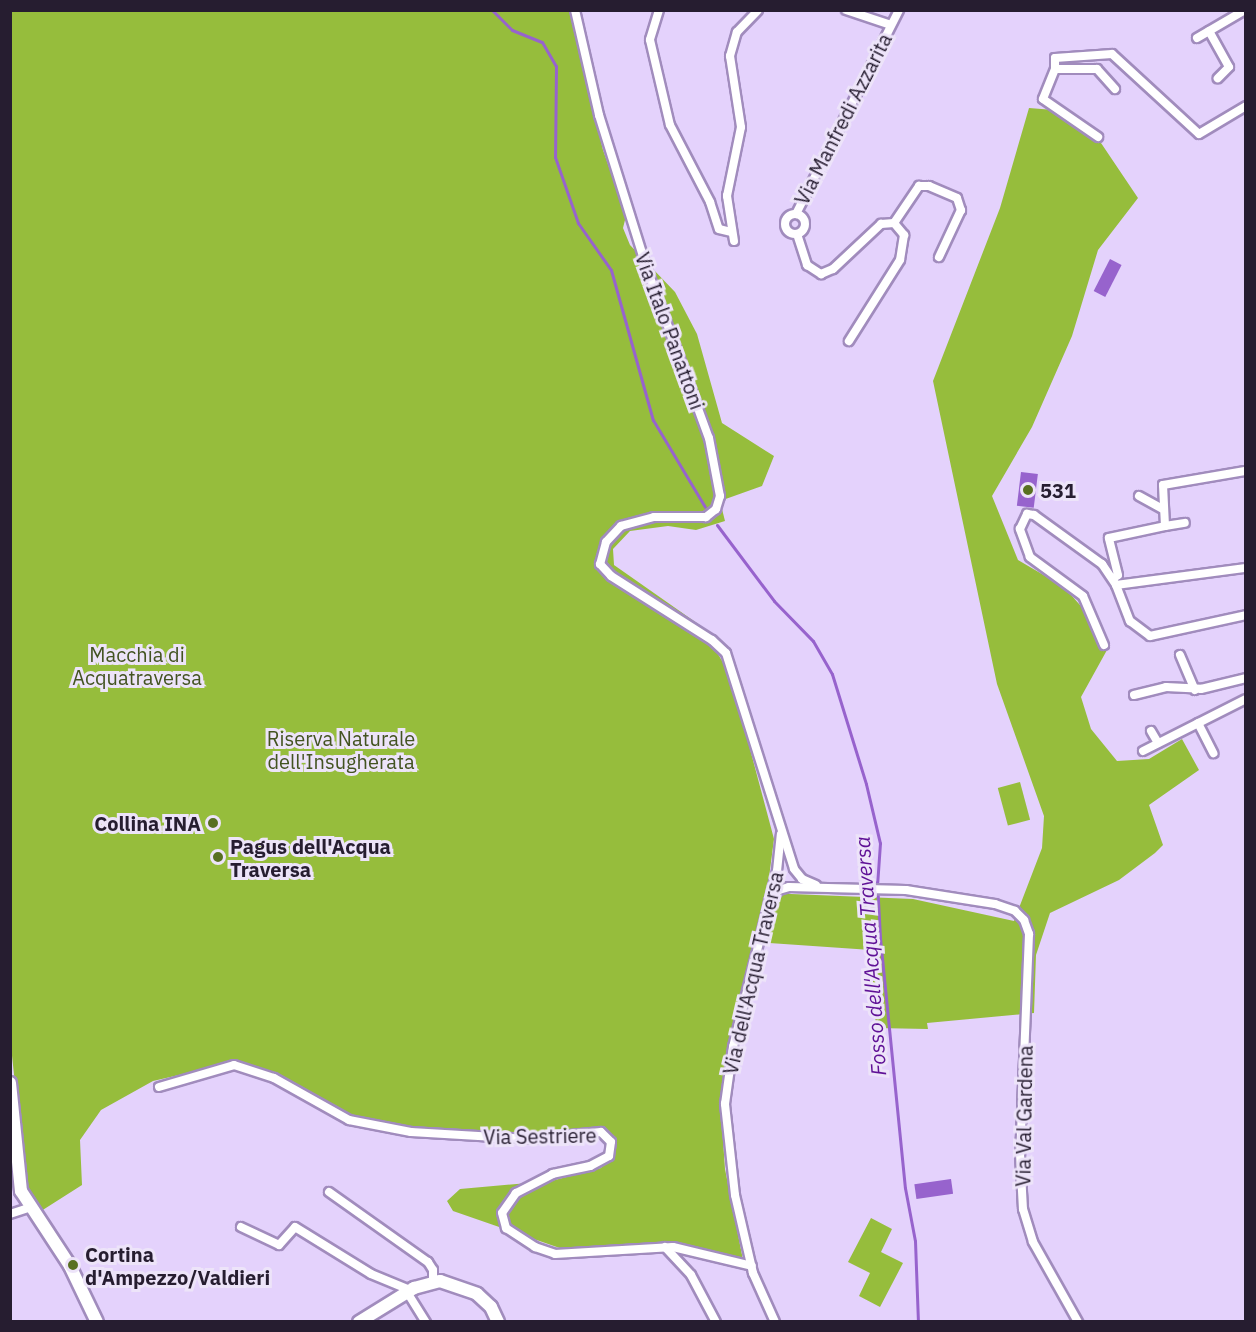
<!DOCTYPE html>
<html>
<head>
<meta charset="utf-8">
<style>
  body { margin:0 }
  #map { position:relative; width:1256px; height:1332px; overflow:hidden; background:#e4d2fc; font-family:"IBM Plex Sans",sans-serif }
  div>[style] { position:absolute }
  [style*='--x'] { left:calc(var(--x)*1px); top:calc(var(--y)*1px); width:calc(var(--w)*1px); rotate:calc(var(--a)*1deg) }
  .green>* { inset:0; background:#96bd3c; transform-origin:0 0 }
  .water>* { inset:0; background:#9763cd; transform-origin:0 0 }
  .stream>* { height:3px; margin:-1.5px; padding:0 1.5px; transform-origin:1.5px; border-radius:1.5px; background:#9763cd }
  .roads { filter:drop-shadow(2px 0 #a18cbd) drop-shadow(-2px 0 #a18cbd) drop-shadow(0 2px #a18cbd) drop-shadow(0 -2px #a18cbd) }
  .street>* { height:8px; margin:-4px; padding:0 4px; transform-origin:4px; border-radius:4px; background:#fff }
  .street>.ring { margin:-4px; padding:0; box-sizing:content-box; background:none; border:8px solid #fff; border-radius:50% }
  .secondary>* { height:12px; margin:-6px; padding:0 6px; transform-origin:6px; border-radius:6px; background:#fff }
  .dots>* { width:16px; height:16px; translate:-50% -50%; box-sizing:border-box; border:3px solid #ede4f9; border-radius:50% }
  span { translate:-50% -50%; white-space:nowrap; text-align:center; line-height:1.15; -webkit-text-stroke:6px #ede4f9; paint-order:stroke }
  .street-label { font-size:20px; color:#261d30 }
  .poi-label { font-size:20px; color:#261d30; font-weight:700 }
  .left { translate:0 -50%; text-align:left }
  .right { translate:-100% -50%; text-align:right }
  .park-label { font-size:20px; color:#435321 }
  .water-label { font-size:21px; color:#5f1196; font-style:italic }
  .frame { position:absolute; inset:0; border:12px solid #261d30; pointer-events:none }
</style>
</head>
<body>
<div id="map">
  <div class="green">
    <i style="clip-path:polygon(10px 11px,570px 11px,603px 150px,626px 216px,623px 228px,630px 245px,675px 292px,697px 334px,722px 423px,774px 456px,762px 486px,720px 501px,725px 521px,696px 530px,668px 526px,630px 531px,613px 549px,614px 565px,701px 626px,730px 674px,774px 839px,767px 893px,913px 899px,1014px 921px,1042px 848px,1044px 816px,997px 684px,933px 381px,1000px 208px,1029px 108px,1054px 110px,1101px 143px,1138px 198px,1098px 250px,1072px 336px,1032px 427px,992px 496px,1018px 560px,1064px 587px,1102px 630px,1107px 650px,1081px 697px,1091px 729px,1117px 761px,1149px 759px,1182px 739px,1199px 770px,1149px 805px,1163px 845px,1155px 853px,1119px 880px,1050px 913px,1036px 955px,1034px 1013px,927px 1023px,928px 1029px,876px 1028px,871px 950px,754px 942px,720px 1097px,725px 1169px,743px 1260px,673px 1244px,574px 1253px,453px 1211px,447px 1201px,460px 1189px,551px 1181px,601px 1168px,614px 1148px,602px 1132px,549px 1141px,390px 1129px,354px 1118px,231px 1063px,153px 1081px,101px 1110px,80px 1140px,82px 1185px,38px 1213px,27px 1196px,10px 1037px)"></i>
    <i style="left:1020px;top:782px;width:39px;height:23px;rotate:75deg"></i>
    <i style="clip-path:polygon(871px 1218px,892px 1229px,881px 1252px,903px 1263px,880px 1307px,859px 1296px,870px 1273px,848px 1262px)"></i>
  </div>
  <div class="water">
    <i style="left:1110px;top:259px;width:13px;height:36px;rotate:27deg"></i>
    <i style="left:1021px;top:472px;width:17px;height:34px;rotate:7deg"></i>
    <i style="left:951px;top:1179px;width:15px;height:37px;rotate:82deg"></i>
  </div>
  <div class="stream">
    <i style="--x:492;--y:10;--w:28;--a:45"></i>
    <i style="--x:512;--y:30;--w:32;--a:22"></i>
    <i style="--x:542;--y:42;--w:28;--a:60"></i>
    <i style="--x:556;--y:66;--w:91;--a:90.6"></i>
    <i style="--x:555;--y:157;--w:70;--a:70.8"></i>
    <i style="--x:578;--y:223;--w:57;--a:54.9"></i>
    <i style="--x:611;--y:270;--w:156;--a:74.4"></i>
    <i style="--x:653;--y:420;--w:101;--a:59.1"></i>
    <i style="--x:717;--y:525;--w:95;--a:53.1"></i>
    <i style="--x:774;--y:601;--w:56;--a:45.7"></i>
    <i style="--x:813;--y:641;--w:38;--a:60"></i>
    <i style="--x:832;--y:674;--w:115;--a:72.8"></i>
    <i style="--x:866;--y:784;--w:61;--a:76.7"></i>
    <i style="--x:880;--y:843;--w:39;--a:94"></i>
    <i style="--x:877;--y:882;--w:56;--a:86.9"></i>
    <i style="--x:880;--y:938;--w:251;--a:84.3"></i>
    <i style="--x:905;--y:1188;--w:54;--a:79.3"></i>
    <i style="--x:915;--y:1241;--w:81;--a:87.9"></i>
  </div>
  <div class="roads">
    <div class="street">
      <i style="--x:575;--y:10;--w:108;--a:77.1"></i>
      <i style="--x:599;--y:115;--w:161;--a:72.7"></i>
      <i style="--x:647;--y:269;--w:180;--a:69.9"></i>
      <i style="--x:709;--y:438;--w:59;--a:79.3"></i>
      <i style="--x:720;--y:496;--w:14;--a:107"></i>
      <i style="--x:716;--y:509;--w:13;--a:141"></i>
      <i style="--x:706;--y:517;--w:52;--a:180"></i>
      <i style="--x:654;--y:517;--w:34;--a:165"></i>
      <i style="--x:621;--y:526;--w:22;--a:133"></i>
      <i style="--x:606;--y:542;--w:23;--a:105"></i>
      <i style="--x:600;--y:564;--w:16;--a:47"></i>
      <i style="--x:611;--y:576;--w:120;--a:32.4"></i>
      <i style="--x:712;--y:640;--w:19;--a:43"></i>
      <i style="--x:726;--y:653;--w:226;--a:72.5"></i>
      <i style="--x:794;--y:869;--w:13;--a:51"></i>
      <i style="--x:802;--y:879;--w:15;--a:23"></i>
      <i style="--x:659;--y:10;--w:31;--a:107"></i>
      <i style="--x:650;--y:40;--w:87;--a:76.8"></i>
      <i style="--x:670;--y:125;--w:87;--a:62.5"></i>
      <i style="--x:710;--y:202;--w:28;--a:72"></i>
      <i style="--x:719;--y:229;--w:12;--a:14"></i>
      <i style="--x:846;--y:10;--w:47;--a:18.4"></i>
      <i style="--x:1209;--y:31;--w:41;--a:60.9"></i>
      <i style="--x:1229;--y:67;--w:16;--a:135"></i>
      <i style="--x:1197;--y:38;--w:56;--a:-30.3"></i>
      <i style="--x:1055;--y:69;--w:32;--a:112"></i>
      <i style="--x:1043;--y:99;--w:67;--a:34.6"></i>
      <i style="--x:1115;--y:89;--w:27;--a:-132"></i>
      <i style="--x:1097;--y:69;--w:42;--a:180"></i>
      <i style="--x:1055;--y:69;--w:11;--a:-90"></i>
      <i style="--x:1055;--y:58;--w:57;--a:-4"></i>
      <i style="--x:1112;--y:54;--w:118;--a:42.6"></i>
      <i style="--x:1199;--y:134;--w:55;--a:-30.8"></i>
      <i class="ring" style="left:785px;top:214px;width:12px;height:12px"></i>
      <i style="--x:796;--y:214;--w:229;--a:-63.2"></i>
      <i style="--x:894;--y:223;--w:45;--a:-56"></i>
      <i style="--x:919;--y:186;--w:10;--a:0"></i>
      <i style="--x:929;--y:186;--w:30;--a:23"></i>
      <i style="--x:957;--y:198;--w:13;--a:72"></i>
      <i style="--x:961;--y:210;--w:52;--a:115.1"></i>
      <i style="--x:797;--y:234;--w:33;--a:72"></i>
      <i style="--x:807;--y:265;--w:17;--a:33"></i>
      <i style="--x:821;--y:274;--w:13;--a:-23"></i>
      <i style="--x:833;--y:269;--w:66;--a:-43.2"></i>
      <i style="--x:881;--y:224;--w:13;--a:-4"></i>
      <i style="--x:894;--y:223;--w:16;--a:50"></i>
      <i style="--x:904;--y:235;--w:25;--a:99"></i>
      <i style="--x:900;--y:260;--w:96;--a:122.2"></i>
      <i style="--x:734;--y:241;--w:46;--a:-98.8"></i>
      <i style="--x:727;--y:196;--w:70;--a:-78.5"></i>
      <i style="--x:741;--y:127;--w:72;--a:-98.8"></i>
      <i style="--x:730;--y:56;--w:25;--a:-74"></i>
      <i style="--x:737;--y:32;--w:30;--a:-46"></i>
      <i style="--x:1139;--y:496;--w:26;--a:29"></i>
      <i style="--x:1165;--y:526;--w:20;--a:-9"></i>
      <i style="--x:1113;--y:579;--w:6;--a:-39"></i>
      <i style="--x:1118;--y:575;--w:38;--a:-104"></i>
      <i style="--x:1109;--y:538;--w:57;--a:-12.1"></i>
      <i style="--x:1165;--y:526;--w:41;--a:-92.8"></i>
      <i style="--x:1163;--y:485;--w:83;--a:-9.7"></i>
      <i style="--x:1116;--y:585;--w:131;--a:-7.5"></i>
      <i style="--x:1104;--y:645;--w:53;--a:-113.2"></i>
      <i style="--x:1083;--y:596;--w:66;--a:-143.7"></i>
      <i style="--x:1030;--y:557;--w:30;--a:-110"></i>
      <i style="--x:1020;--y:529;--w:17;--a:-65"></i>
      <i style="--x:1027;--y:514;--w:7;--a:8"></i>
      <i style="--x:1034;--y:515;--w:84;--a:35.8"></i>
      <i style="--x:1102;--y:564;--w:25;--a:56"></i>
      <i style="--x:1116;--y:585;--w:39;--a:69"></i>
      <i style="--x:1130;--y:621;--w:25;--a:37"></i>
      <i style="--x:1150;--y:636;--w:98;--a:-12.3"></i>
      <i style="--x:1180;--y:655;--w:38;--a:67"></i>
      <i style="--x:1134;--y:695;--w:33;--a:-14"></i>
      <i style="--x:1166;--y:687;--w:35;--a:3"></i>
      <i style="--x:1201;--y:689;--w:46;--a:-13.7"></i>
      <i style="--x:1198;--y:723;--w:34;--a:63"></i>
      <i style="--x:1151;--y:731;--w:14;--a:60"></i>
      <i style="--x:1143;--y:751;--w:115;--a:-26.8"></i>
      <i style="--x:769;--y:901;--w:15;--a:-48"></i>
      <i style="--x:779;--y:890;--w:10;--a:-17"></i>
      <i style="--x:789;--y:887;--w:117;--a:1.5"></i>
      <i style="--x:906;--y:890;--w:90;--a:8.9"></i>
      <i style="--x:995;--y:904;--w:21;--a:19"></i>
      <i style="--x:1015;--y:911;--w:13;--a:45"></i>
      <i style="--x:1024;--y:920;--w:15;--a:70"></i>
      <i style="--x:1029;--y:934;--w:220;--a:92.3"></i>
      <i style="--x:1020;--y:1154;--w:55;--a:86.9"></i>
      <i style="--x:1023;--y:1209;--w:34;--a:73"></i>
      <i style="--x:1033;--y:1242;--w:92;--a:60.6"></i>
      <i style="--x:159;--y:1087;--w:78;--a:-16.3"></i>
      <i style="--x:234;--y:1065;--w:42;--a:18"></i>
      <i style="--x:274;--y:1078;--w:86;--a:29.2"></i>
      <i style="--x:349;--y:1120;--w:63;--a:11"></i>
      <i style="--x:411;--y:1132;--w:118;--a:3.4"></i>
      <i style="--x:529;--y:1139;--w:72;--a:-5.6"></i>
      <i style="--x:601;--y:1132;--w:14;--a:45"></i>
      <i style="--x:611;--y:1142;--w:14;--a:98"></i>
      <i style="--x:609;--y:1156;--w:21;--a:152"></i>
      <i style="--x:590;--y:1166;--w:38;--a:168"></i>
      <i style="--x:553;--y:1174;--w:42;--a:152.8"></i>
      <i style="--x:516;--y:1193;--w:24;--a:125"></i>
      <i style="--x:502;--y:1213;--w:16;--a:75"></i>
      <i style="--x:506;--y:1228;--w:35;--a:33"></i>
      <i style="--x:535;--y:1247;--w:21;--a:19"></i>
      <i style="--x:555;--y:1254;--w:118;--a:-3.4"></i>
      <i style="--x:673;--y:1247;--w:81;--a:13.5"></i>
      <i style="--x:329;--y:1192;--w:121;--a:35.3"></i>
      <i style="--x:428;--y:1262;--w:9;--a:58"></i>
      <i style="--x:433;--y:1270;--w:11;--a:90"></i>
      <i style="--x:10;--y:1214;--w:20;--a:-18"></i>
      <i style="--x:241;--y:1227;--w:42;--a:25.3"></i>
      <i style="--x:279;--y:1245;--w:24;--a:-48"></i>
      <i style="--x:295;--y:1227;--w:89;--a:31.7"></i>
      <i style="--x:371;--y:1274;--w:42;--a:22.3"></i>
      <i style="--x:665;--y:1247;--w:38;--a:47"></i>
      <i style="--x:691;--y:1275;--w:53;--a:62"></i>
      <i style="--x:407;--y:1292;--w:36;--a:58"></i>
      <i style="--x:775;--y:1322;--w:54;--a:-114.2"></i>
      <i style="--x:753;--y:1273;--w:80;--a:-103"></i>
      <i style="--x:735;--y:1195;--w:92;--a:-96.3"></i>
      <i style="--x:725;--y:1104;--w:58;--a:-82"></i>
      <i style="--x:733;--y:1047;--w:181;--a:-76"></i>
      <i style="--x:777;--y:871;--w:37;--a:-84"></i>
    </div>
    <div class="secondary">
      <i style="--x:10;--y:1083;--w:109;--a:84.2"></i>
      <i style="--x:21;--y:1191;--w:90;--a:56.8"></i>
      <i style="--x:70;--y:1266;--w:62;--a:64.3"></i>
      <i style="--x:359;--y:1322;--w:65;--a:-31.7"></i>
      <i style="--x:414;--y:1288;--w:27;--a:-15"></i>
      <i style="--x:440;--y:1281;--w:39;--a:19"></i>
      <i style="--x:477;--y:1294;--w:19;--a:43"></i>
      <i style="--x:491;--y:1307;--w:17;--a:65"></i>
    </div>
  </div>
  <div class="dots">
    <i style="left:1028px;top:490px;background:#587021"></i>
    <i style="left:213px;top:823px;background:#587021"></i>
    <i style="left:218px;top:857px;background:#587021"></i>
    <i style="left:73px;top:1265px;background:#587021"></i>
  </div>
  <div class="street-label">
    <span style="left:843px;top:119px;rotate:-63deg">Via Manfredi Azzarita</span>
    <span style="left:670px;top:331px;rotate:70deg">Via Italo Panattoni</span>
    <span style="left:753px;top:973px;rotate:-77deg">Via dell'Acqua Traversa</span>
    <span style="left:1024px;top:1116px;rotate:-89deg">Via Val Gardena</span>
    <span style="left:540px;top:1136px;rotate:-1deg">Via Sestriere</span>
  </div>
  <div class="poi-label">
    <span class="left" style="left:1040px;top:490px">531</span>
    <span class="right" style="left:201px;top:823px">Collina INA</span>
    <span class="left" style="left:230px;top:858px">Pagus dell'Acqua<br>Traversa</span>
    <span class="left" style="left:85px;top:1266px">Cortina<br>d'Ampezzo/Valdieri</span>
  </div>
  <div class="park-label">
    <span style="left:137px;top:666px">Macchia di<br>Acquatraversa</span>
    <span style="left:341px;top:750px">Riserva Naturale<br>dell'Insugherata</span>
  </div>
  <div class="water-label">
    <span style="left:870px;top:956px;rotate:-94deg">Fosso dell'Acqua Traversa</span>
  </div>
  <div class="frame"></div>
</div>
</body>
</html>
